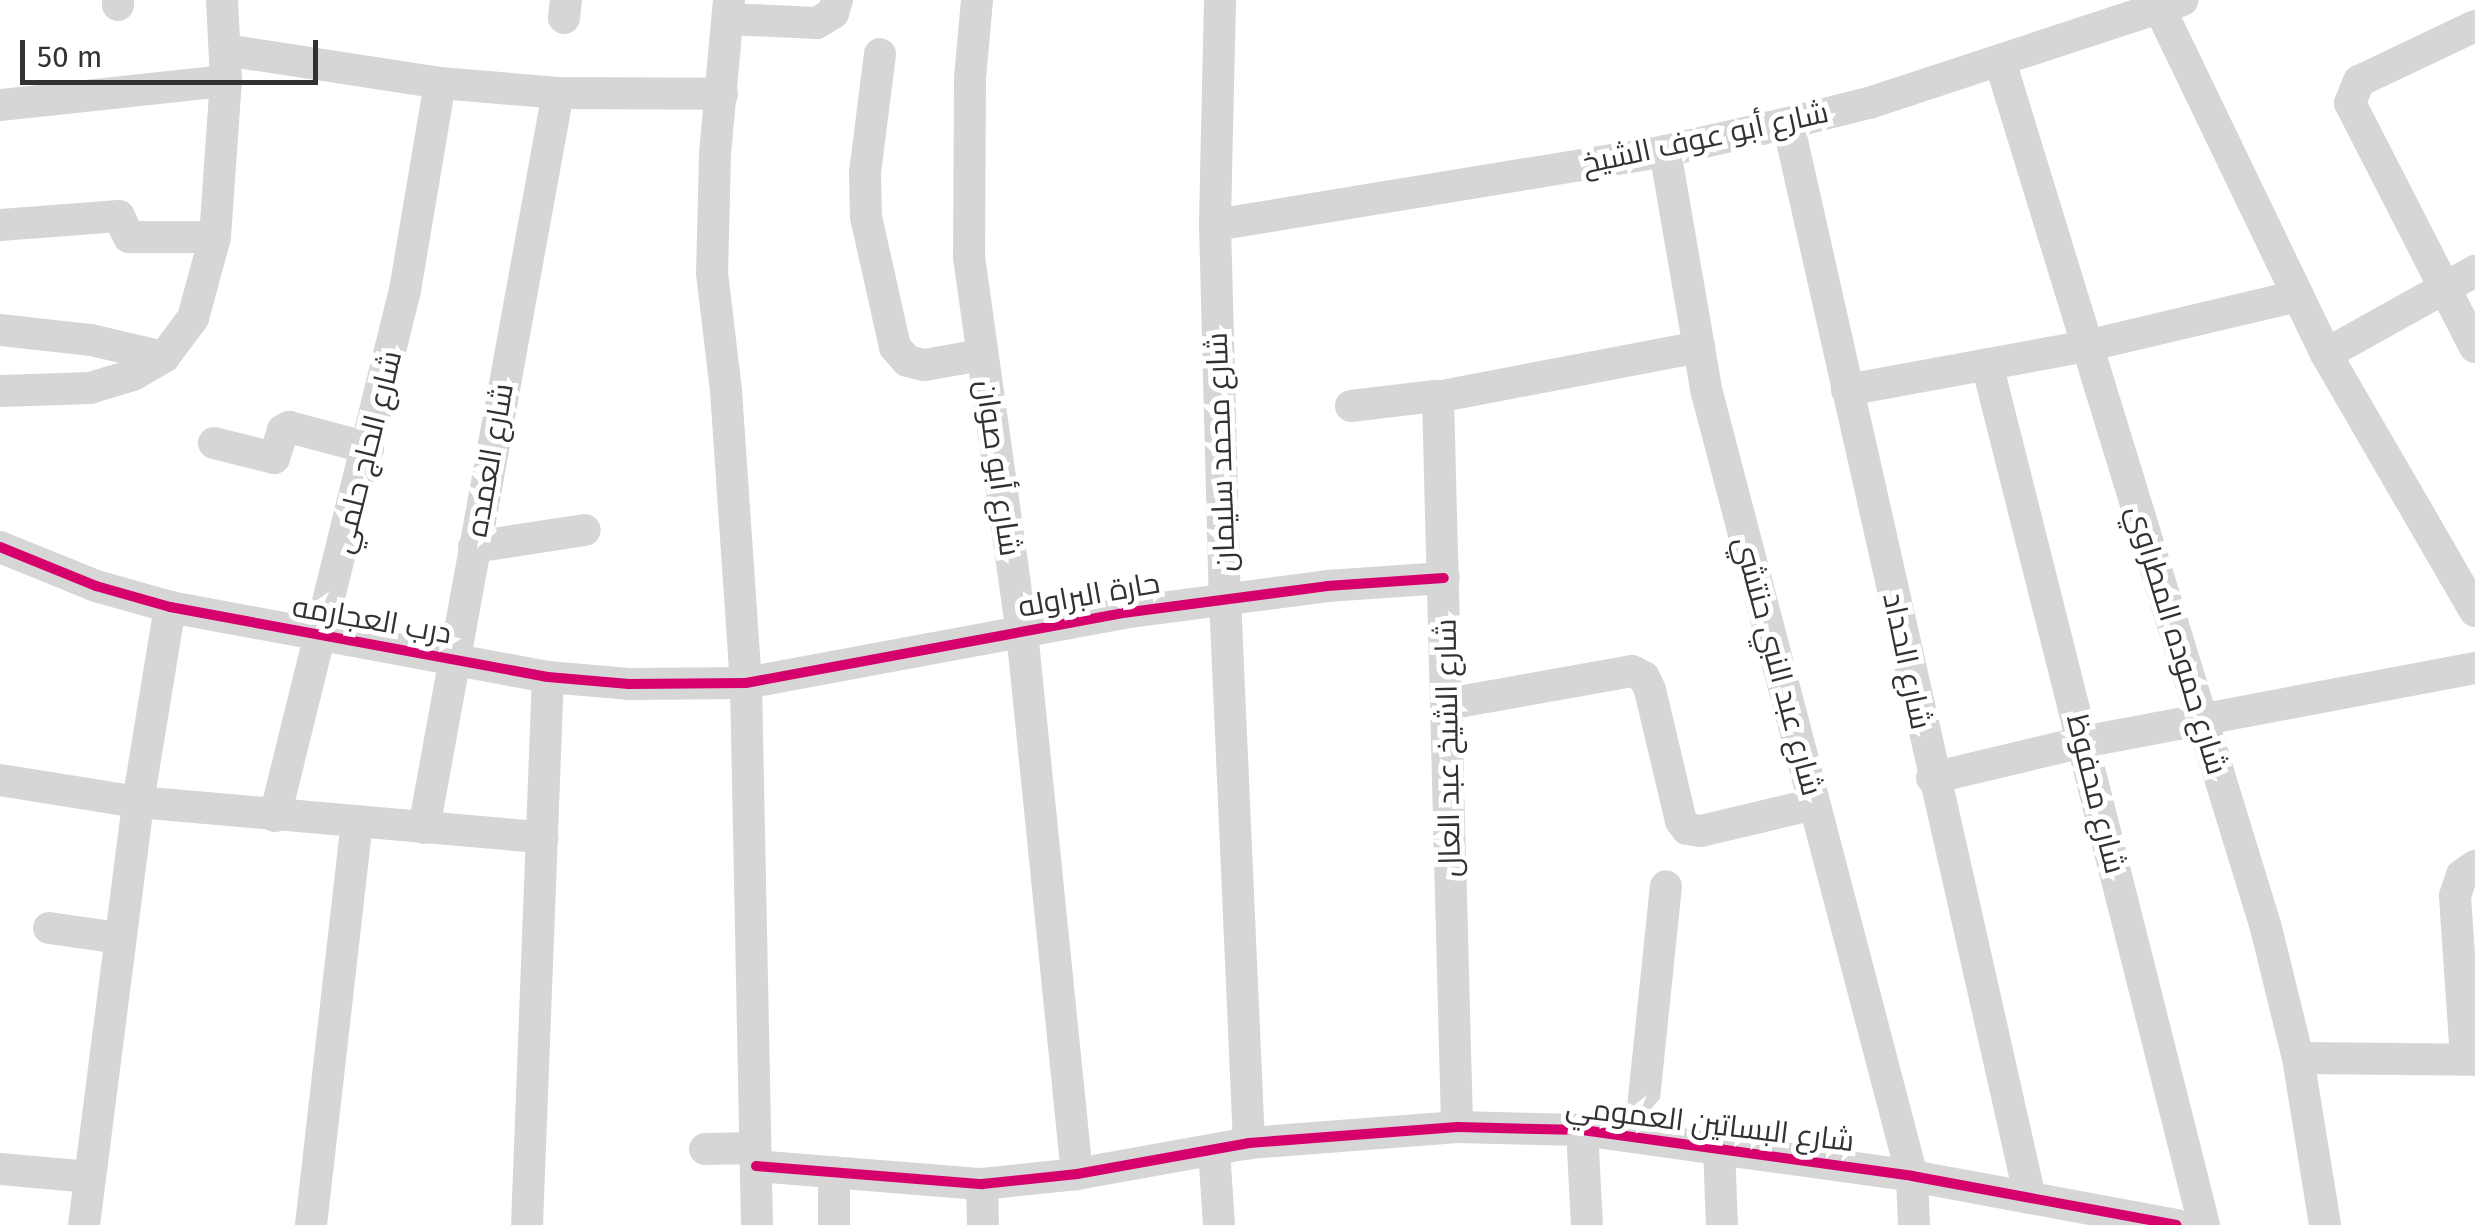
<!DOCTYPE html>
<html>
<head>
<meta charset="utf-8">
<style>
  body { margin:0 }
  #map { position:relative; width:2475px; height:1225px; overflow:hidden; background:#fff; font-family:"Fira Sans",Cairo,sans-serif }
  div>[style] { position:absolute }
  [style*='--x'] { left:calc(var(--x)*1px); top:calc(var(--y)*1px); width:calc(var(--w)*1px); rotate:calc(var(--a)*1deg) }
  .minor>* { height:32px; margin:-16px; padding:0 16px; transform-origin:16px; border-radius:16px; background:#d6d6d6 }
  .cycleway>* { height:10px; margin:-5px; padding:0 5px; transform-origin:5px; border-radius:5px; background:#d6006c }
  span { translate:-50% -50%; white-space:nowrap; text-align:center; line-height:1.15; -webkit-text-stroke:10px #fff; paint-order:stroke }
  .street-label { font-size:30px; color:#323232 }
  .scale { position:absolute; left:20px; top:40px; width:298px; height:45px; box-sizing:border-box; border:5px solid #323232; border-top:0; padding-left:12px; font-size:30px; line-height:35px; white-space:nowrap; color:#323232; -webkit-text-stroke:8px #fff; paint-order:stroke }
</style>
</head>
<body>
<div id="map">
  <div class="minor">
    <i style="--x:729;--y:0;--w:155;--a:95.2"></i>
    <i style="--x:715;--y:154;--w:119;--a:91.4"></i>
    <i style="--x:712;--y:273;--w:119;--a:83.2"></i>
    <i style="--x:726;--y:391;--w:293;--a:86.1"></i>
    <i style="--x:746;--y:683;--w:542;--a:88.84"></i>
    <i style="--x:977;--y:0;--w:78;--a:95.1"></i>
    <i style="--x:970;--y:78;--w:179;--a:90.3"></i>
    <i style="--x:969;--y:257;--w:379;--a:82"></i>
    <i style="--x:1022;--y:632;--w:545;--a:84.21"></i>
    <i style="--x:1220;--y:0;--w:225;--a:91.3"></i>
    <i style="--x:1215;--y:225;--w:373;--a:88.5"></i>
    <i style="--x:1225;--y:598;--w:546;--a:87.48"></i>
    <i style="--x:118;--y:5;--w:5;--a:-90"></i>
    <i style="--x:2160;--y:9;--w:383;--a:64.3"></i>
    <i style="--x:2326;--y:354;--w:297;--a:59.9"></i>
    <i style="--x:564;--y:18;--w:18;--a:-84"></i>
    <i style="--x:728;--y:19;--w:89;--a:2.6"></i>
    <i style="--x:817;--y:23;--w:19;--a:-32"></i>
    <i style="--x:833;--y:13;--w:14;--a:-73"></i>
    <i style="--x:2475;--y:26;--w:128;--a:154.6"></i>
    <i style="--x:2359;--y:81;--w:24;--a:112"></i>
    <i style="--x:2350;--y:103;--w:274;--a:62.9"></i>
    <i style="--x:225;--y:50;--w:218;--a:8.7"></i>
    <i style="--x:440;--y:83;--w:118;--a:4.8"></i>
    <i style="--x:558;--y:93;--w:164;--a:0.3"></i>
    <i style="--x:880;--y:54;--w:120;--a:97.2"></i>
    <i style="--x:865;--y:173;--w:44;--a:88.7"></i>
    <i style="--x:866;--y:217;--w:133;--a:77.4"></i>
    <i style="--x:895;--y:347;--w:18;--a:49"></i>
    <i style="--x:907;--y:361;--w:18;--a:13"></i>
    <i style="--x:925;--y:365;--w:57;--a:-10.1"></i>
    <i style="--x:2000;--y:61;--w:907;--a:72.94"></i>
    <i style="--x:2266;--y:928;--w:134;--a:76.2"></i>
    <i style="--x:2298;--y:1058;--w:169;--a:80.8"></i>
    <i style="--x:0;--y:105;--w:227;--a:-6.1"></i>
    <i style="--x:1788;--y:123;--w:1102;--a:77.31"></i>
    <i style="--x:1665;--y:151;--w:246;--a:80.2"></i>
    <i style="--x:1707;--y:393;--w:809;--a:75.33"></i>
    <i style="--x:1912;--y:1176;--w:49;--a:87.7"></i>
    <i style="--x:0;--y:225;--w:119;--a:-4.3"></i>
    <i style="--x:119;--y:216;--w:23;--a:65"></i>
    <i style="--x:129;--y:237;--w:86;--a:0"></i>
    <i style="--x:1215;--y:225;--w:456;--a:-9.3"></i>
    <i style="--x:1665;--y:151;--w:126;--a:-12.8"></i>
    <i style="--x:1788;--y:123;--w:83;--a:-13.9"></i>
    <i style="--x:1869;--y:103;--w:330;--a:-18.2"></i>
    <i style="--x:0;--y:330;--w:92;--a:6.3"></i>
    <i style="--x:91;--y:340;--w:75;--a:13.1"></i>
    <i style="--x:2326;--y:354;--w:171;--a:-29.1"></i>
    <i style="--x:1987;--y:364;--w:888;--a:75.85"></i>
    <i style="--x:1847;--y:390;--w:243;--a:-10.4"></i>
    <i style="--x:2086;--y:346;--w:218;--a:-13.3"></i>
    <i style="--x:0;--y:391;--w:90;--a:-1.9"></i>
    <i style="--x:90;--y:388;--w:45;--a:-16.8"></i>
    <i style="--x:133;--y:375;--w:36;--a:-30"></i>
    <i style="--x:164;--y:357;--w:49;--a:-53.4"></i>
    <i style="--x:193;--y:318;--w:84;--a:-74.8"></i>
    <i style="--x:215;--y:237;--w:156;--a:-86"></i>
    <i style="--x:226;--y:81;--w:81;--a:-92.8"></i>
    <i style="--x:1437;--y:397;--w:267;--a:-10.8"></i>
    <i style="--x:1351;--y:406;--w:85;--a:-6.8"></i>
    <i style="--x:1435;--y:396;--w:4;--a:45"></i>
    <i style="--x:1438;--y:399;--w:728;--a:88.5"></i>
    <i style="--x:214;--y:443;--w:62;--a:14"></i>
    <i style="--x:274;--y:458;--w:29;--a:-72"></i>
    <i style="--x:283;--y:430;--w:7;--a:-27"></i>
    <i style="--x:289;--y:427;--w:82;--a:14.9"></i>
    <i style="--x:0;--y:547;--w:104;--a:22.1"></i>
    <i style="--x:96;--y:586;--w:77;--a:15.8"></i>
    <i style="--x:170;--y:607;--w:384;--a:10.5"></i>
    <i style="--x:548;--y:677;--w:81;--a:4.9"></i>
    <i style="--x:629;--y:684;--w:117;--a:-0.5"></i>
    <i style="--x:746;--y:683;--w:383;--a:-10.5"></i>
    <i style="--x:1123;--y:613;--w:206;--a:-7.5"></i>
    <i style="--x:1327;--y:586;--w:117;--a:-3.9"></i>
    <i style="--x:474;--y:547;--w:112;--a:-8.7"></i>
    <i style="--x:1447;--y:704;--w:188;--a:-10.1"></i>
    <i style="--x:1632;--y:671;--w:13;--a:27"></i>
    <i style="--x:1644;--y:677;--w:14;--a:65"></i>
    <i style="--x:1650;--y:690;--w:135;--a:76.7"></i>
    <i style="--x:1681;--y:821;--w:10;--a:53"></i>
    <i style="--x:1687;--y:829;--w:14;--a:8"></i>
    <i style="--x:1701;--y:831;--w:116;--a:-13.4"></i>
    <i style="--x:1932;--y:778;--w:155;--a:-13.4"></i>
    <i style="--x:2083;--y:742;--w:399;--a:-10.7"></i>
    <i style="--x:0;--y:780;--w:140;--a:9.1"></i>
    <i style="--x:138;--y:802;--w:406;--a:5"></i>
    <i style="--x:275;--y:816;--w:542;--a:-76.12"></i>
    <i style="--x:405;--y:290;--w:210;--a:-80.4"></i>
    <i style="--x:424;--y:828;--w:747;--a:-79.67"></i>
    <i style="--x:49;--y:928;--w:71;--a:8.1"></i>
    <i style="--x:2298;--y:1058;--w:177;--a:0.6"></i>
    <i style="--x:2466;--y:1058;--w:162;--a:-93.9"></i>
    <i style="--x:2455;--y:896;--w:22;--a:-72"></i>
    <i style="--x:2462;--y:875;--w:16;--a:-35"></i>
    <i style="--x:1582;--y:1130;--w:95;--a:87"></i>
    <i style="--x:1640;--y:1137;--w:252;--a:-84.1"></i>
    <i style="--x:1719;--y:1148;--w:77;--a:87.8"></i>
    <i style="--x:705;--y:1149;--w:50;--a:-1.1"></i>
    <i style="--x:1214;--y:1150;--w:75;--a:86.2"></i>
    <i style="--x:756;--y:1166;--w:227;--a:4.6"></i>
    <i style="--x:982;--y:1184;--w:96;--a:-6"></i>
    <i style="--x:1077;--y:1174;--w:175;--a:-10.2"></i>
    <i style="--x:1249;--y:1143;--w:209;--a:-4.4"></i>
    <i style="--x:1457;--y:1127;--w:125;--a:1.4"></i>
    <i style="--x:1582;--y:1130;--w:333;--a:7.9"></i>
    <i style="--x:1912;--y:1176;--w:269;--a:10.5"></i>
    <i style="--x:0;--y:1169;--w:90;--a:5.1"></i>
    <i style="--x:982;--y:1184;--w:41;--a:88.6"></i>
    <i style="--x:84;--y:1225;--w:426;--a:-82.7"></i>
    <i style="--x:138;--y:802;--w:198;--a:-80.7"></i>
    <i style="--x:311;--y:1225;--w:405;--a:-83.5"></i>
    <i style="--x:527;--y:1225;--w:548;--a:-87.81"></i>
    <i style="--x:834;--y:1225;--w:53;--a:-90"></i>
  </div>
  <div class="cycleway">
    <i style="--x:0;--y:547;--w:104;--a:22.1"></i>
    <i style="--x:96;--y:586;--w:77;--a:15.8"></i>
    <i style="--x:170;--y:607;--w:384;--a:10.5"></i>
    <i style="--x:548;--y:677;--w:81;--a:4.9"></i>
    <i style="--x:629;--y:684;--w:117;--a:-0.5"></i>
    <i style="--x:746;--y:683;--w:383;--a:-10.5"></i>
    <i style="--x:1123;--y:613;--w:206;--a:-7.5"></i>
    <i style="--x:1327;--y:586;--w:117;--a:-3.9"></i>
    <i style="--x:756;--y:1166;--w:227;--a:4.6"></i>
    <i style="--x:982;--y:1184;--w:96;--a:-6"></i>
    <i style="--x:1077;--y:1174;--w:175;--a:-10.2"></i>
    <i style="--x:1249;--y:1143;--w:209;--a:-4.4"></i>
    <i style="--x:1457;--y:1127;--w:125;--a:1.4"></i>
    <i style="--x:1582;--y:1130;--w:333;--a:7.9"></i>
    <i style="--x:1912;--y:1176;--w:269;--a:10.5"></i>
  </div>
  <div class="street-label">
    <span style="left:1705px;top:138px;rotate:-12deg">شارع أبو عوف الشيخ</span>
    <span style="left:367px;top:452px;rotate:-76deg">شارع الحاج حلمي</span>
    <span style="left:1221px;top:452px;rotate:-92deg">شارع محمد سليمان</span>
    <span style="left:490px;top:460px;rotate:-80deg">شارع العمده</span>
    <span style="left:998px;top:468px;rotate:82deg">شارع أبو صوان</span>
    <span style="left:1089px;top:595px;rotate:-10deg">حارة البراوله</span>
    <span style="left:372px;top:620px;rotate:10deg">درب العجارمه</span>
    <span style="left:2177px;top:640px;rotate:73deg">شارع حموده المطراوي</span>
    <span style="left:1907px;top:661px;rotate:78deg">شارع الحداد</span>
    <span style="left:1778px;top:666px;rotate:75deg">شارع عبد النبي حنتشي</span>
    <span style="left:1448px;top:748px;rotate:-91deg">شارع الشيخ عبد العال</span>
    <span style="left:2096px;top:794px;rotate:76deg">شارع محفوظ</span>
    <span style="left:1710px;top:1124px;rotate:7deg">شارع البساتين العمومي</span>
  </div>
  <div class="scale">50 m</div>
</div>
</body>
</html>
